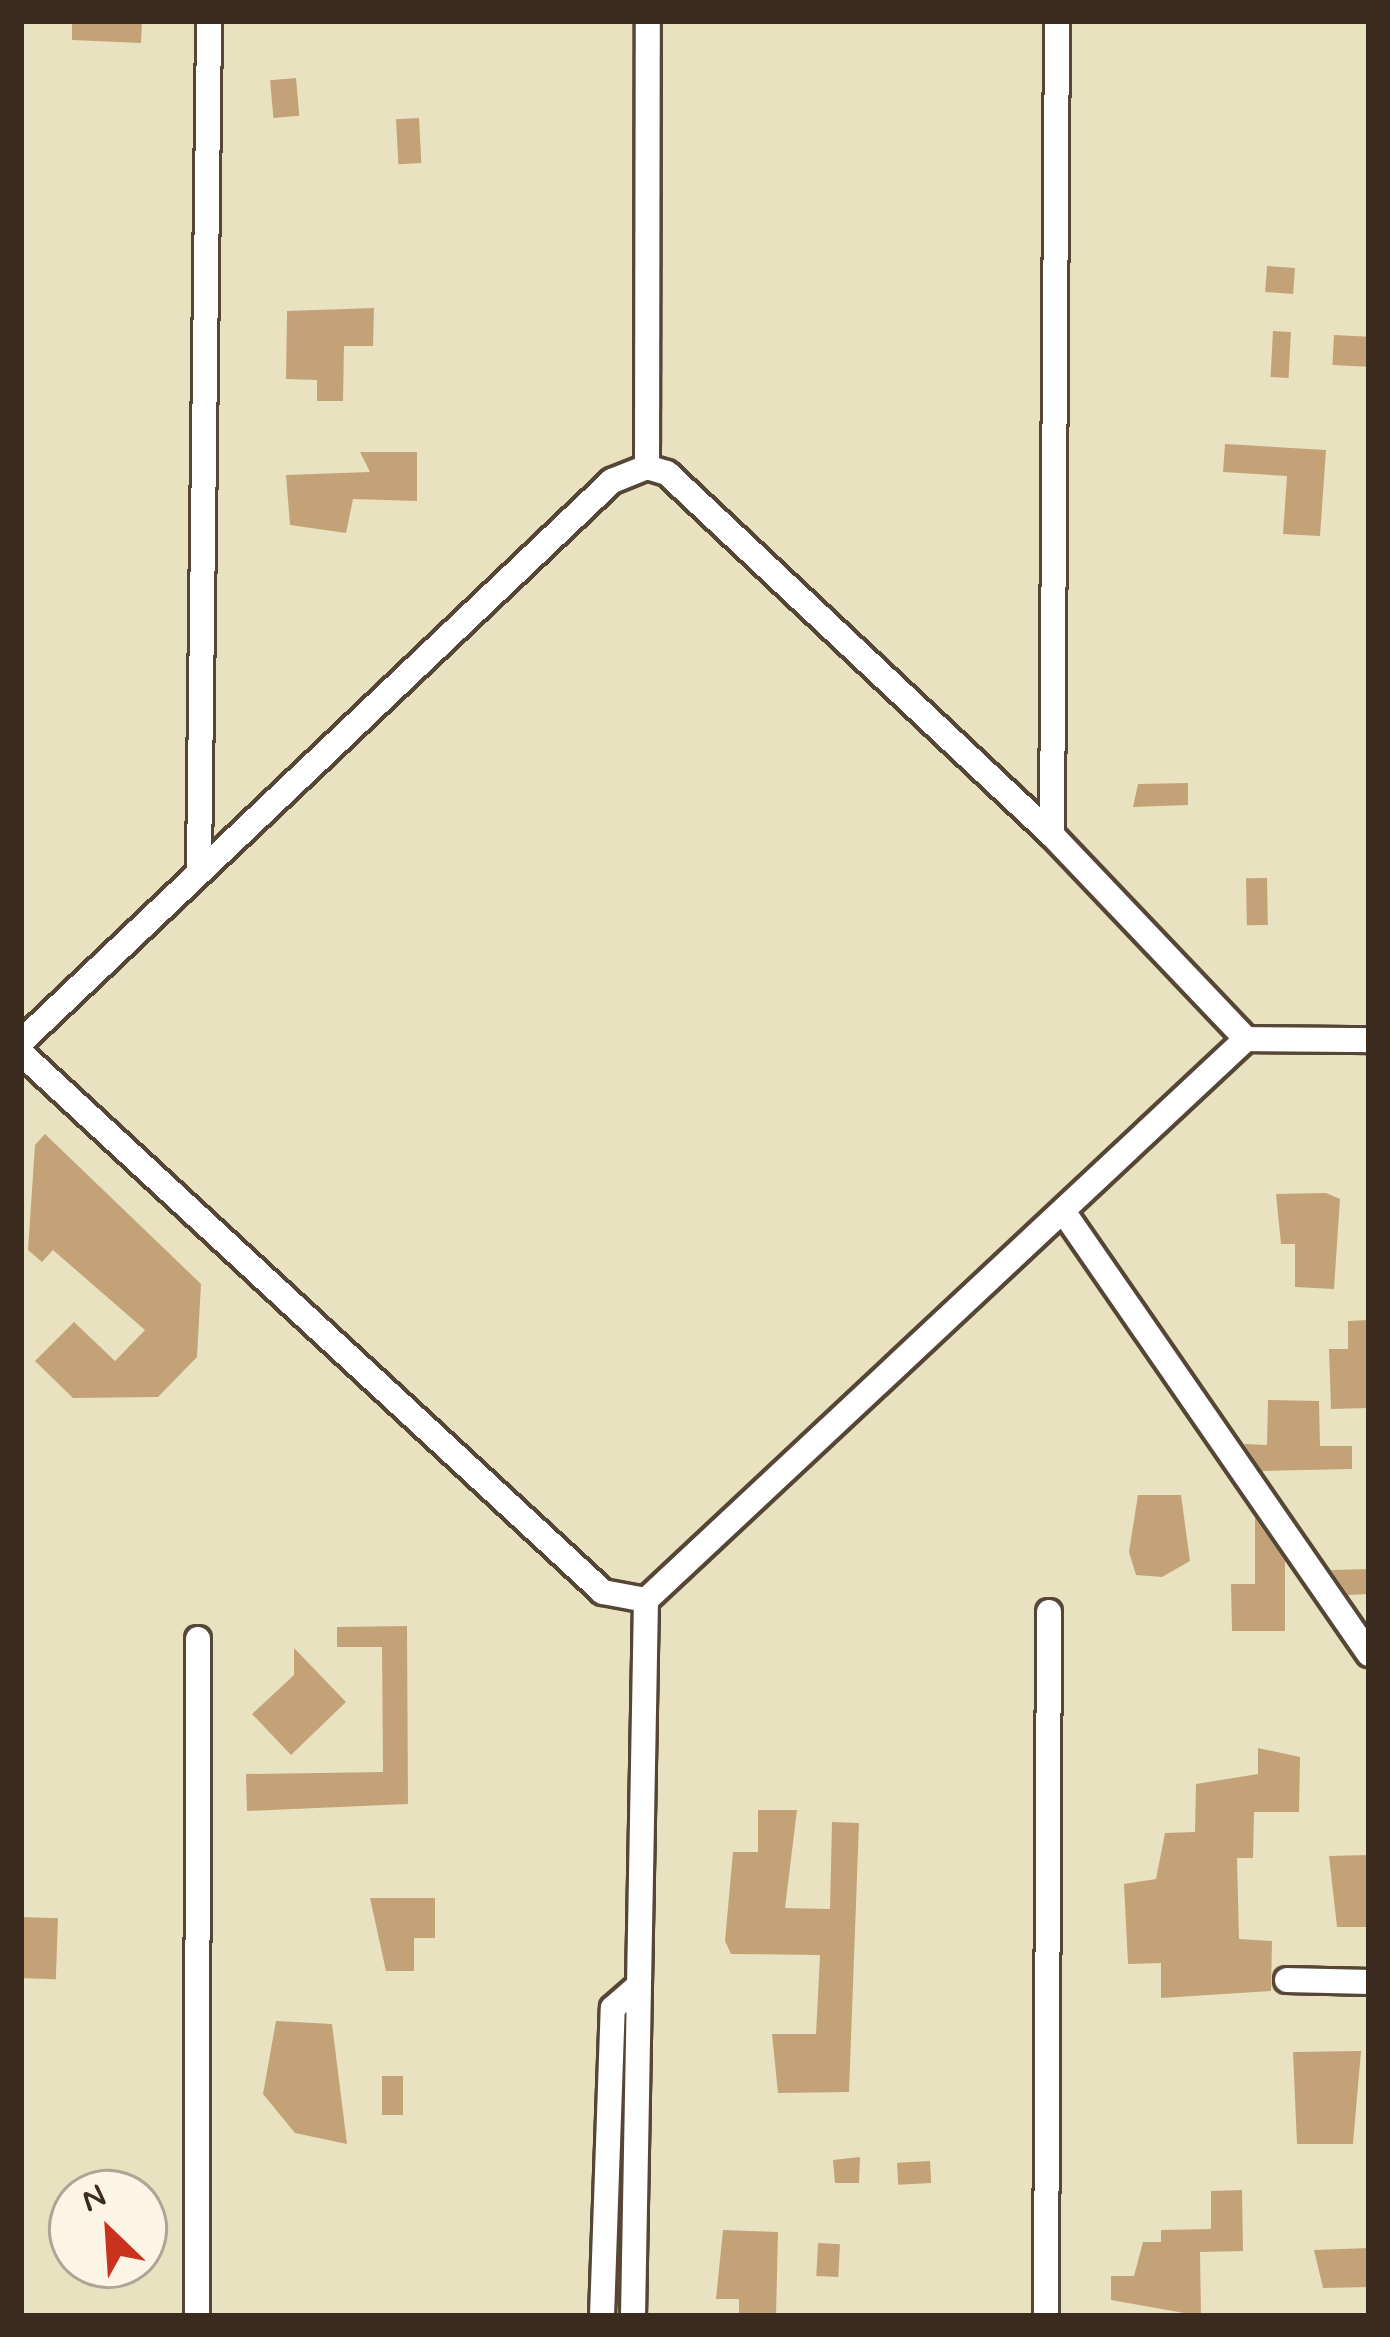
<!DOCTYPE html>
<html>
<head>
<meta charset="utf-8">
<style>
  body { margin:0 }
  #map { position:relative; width:1390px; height:2337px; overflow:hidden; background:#e9e2c0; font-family:Mynerve,sans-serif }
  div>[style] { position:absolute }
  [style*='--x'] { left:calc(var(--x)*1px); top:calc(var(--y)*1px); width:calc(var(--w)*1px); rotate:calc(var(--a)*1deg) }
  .building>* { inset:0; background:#c4a278; transform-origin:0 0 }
  .roads { filter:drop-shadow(3px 0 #554636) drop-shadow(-3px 0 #554636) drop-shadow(0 3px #554636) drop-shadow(0 -3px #554636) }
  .minor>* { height:24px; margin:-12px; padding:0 12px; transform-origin:12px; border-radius:12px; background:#fff }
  span { translate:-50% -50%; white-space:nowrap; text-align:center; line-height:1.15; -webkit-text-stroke:10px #fcf5e5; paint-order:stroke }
  .frame { position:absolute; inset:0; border:24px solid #3b2a1e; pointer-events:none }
  .north { position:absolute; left:48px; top:2169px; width:120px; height:120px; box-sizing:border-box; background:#fcf5e5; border:3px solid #afa495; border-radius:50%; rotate:335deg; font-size:33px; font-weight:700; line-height:48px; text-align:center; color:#3b2a1e }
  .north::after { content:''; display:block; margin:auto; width:42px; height:54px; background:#c8321e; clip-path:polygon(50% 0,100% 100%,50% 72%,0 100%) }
</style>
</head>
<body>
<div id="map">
  <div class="building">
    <i style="clip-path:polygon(72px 21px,142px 21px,141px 43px,72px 40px)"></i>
    <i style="left:296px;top:78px;width:38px;height:26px;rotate:85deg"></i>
    <i style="left:419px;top:118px;width:45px;height:23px;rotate:87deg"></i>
    <i style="left:1267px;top:266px;width:28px;height:26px;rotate:4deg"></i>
    <i style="clip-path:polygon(374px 308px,373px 346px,344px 346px,343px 401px,317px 401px,317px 380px,286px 379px,287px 311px)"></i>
    <i style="left:1273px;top:331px;width:18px;height:46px;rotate:3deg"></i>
    <i style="left:1334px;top:335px;width:35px;height:30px;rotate:3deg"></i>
    <i style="clip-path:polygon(1225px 444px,1326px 450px,1320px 536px,1283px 534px,1287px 476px,1223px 472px)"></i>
    <i style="clip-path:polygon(360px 452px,417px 452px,417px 501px,353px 499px,346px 533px,290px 525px,286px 475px,370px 472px)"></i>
    <i style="clip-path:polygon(1188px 783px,1188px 805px,1133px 807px,1138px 784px)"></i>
    <i style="left:1267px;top:878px;width:47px;height:21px;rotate:89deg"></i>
    <i style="clip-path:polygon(45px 1134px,201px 1284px,197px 1357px,158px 1397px,73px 1398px,35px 1361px,74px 1322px,115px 1361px,145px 1330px,53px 1250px,42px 1262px,28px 1250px,35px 1145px)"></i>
    <i style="clip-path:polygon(1326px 1193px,1340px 1199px,1334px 1289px,1295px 1287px,1295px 1244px,1281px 1244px,1276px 1194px)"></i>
    <i style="clip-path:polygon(1369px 1320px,1369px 1408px,1331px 1409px,1329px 1349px,1348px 1349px,1348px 1321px)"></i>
    <i style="clip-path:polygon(1268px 1400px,1319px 1401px,1320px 1446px,1352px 1446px,1352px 1469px,1262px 1471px,1244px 1444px,1267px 1445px)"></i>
    <i style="clip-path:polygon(1138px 1495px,1181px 1495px,1190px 1561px,1162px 1577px,1136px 1575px,1129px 1552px)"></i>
    <i style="clip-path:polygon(1255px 1518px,1285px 1561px,1285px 1631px,1232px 1631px,1231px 1584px,1255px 1584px)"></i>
    <i style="clip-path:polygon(1369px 1569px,1369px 1594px,1348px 1595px,1331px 1570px)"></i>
    <i style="clip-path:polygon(407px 1626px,408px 1804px,247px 1811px,246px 1774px,383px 1772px,382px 1647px,337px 1647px,337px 1627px)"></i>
    <i style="clip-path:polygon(294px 1648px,346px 1702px,291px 1755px,252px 1714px,294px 1675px)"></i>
    <i style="clip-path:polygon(1258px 1748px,1300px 1757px,1299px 1812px,1254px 1812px,1253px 1858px,1237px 1858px,1239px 1939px,1272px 1941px,1271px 1991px,1161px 1998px,1161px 1963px,1128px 1964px,1124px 1884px,1156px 1879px,1165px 1833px,1195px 1832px,1196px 1784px,1258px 1774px)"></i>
    <i style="clip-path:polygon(758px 1810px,797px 1810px,785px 1908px,830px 1909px,832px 1822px,859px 1823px,849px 2092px,778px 2093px,772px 2034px,816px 2034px,820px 1955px,731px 1954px,725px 1941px,733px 1852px,758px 1852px)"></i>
    <i style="clip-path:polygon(1369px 1855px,1369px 1927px,1337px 1927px,1329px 1856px)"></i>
    <i style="clip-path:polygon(370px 1898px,435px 1898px,435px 1938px,414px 1938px,414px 1971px,386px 1971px)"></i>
    <i style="left:21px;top:1917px;width:37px;height:61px;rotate:2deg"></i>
    <i style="clip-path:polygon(276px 2021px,332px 2024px,347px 2144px,295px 2133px,263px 2094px)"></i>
    <i style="clip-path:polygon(1361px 2051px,1353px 2144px,1297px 2144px,1293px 2052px)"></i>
    <i style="left:382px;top:2076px;width:21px;height:39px"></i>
    <i style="clip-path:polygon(860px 2157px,859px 2183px,835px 2183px,833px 2160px)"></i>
    <i style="left:930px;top:2161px;width:22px;height:33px;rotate:87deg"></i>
    <i style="clip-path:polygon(1242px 2190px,1243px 2251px,1200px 2252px,1201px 2316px,1111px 2300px,1111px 2276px,1134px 2276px,1143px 2242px,1161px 2242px,1161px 2230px,1211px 2229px,1211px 2191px)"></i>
    <i style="clip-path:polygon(723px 2230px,778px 2232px,776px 2316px,739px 2316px,739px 2299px,716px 2299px)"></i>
    <i style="left:818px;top:2243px;width:22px;height:33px;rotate:3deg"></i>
    <i style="clip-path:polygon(1369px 2248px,1369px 2287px,1323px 2288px,1314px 2250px)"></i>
  </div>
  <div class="roads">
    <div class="minor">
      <i style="--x:647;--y:467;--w:446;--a:-89.9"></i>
      <i style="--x:1052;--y:835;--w:814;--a:-89.65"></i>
      <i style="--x:199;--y:868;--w:847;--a:-89.32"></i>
      <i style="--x:1246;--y:1039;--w:123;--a:0.5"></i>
      <i style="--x:21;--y:1042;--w:815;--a:-43.51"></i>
      <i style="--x:612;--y:481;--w:38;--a:-22"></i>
      <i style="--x:647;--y:467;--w:21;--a:17"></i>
      <i style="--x:667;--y:473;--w:528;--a:43.24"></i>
      <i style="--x:1052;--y:835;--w:282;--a:46.4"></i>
      <i style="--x:1246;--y:1039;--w:821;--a:136.92"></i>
      <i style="--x:646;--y:1600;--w:44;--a:-169.5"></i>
      <i style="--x:603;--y:1592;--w:793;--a:-137.2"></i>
      <i style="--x:1065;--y:1214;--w:535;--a:55.36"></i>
      <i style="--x:1287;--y:1980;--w:82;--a:1.4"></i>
      <i style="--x:197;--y:2316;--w:677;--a:-89.92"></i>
      <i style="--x:602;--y:2316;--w:308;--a:-88"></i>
      <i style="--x:613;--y:2008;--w:33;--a:-41"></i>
      <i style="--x:633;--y:2316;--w:716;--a:-88.96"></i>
      <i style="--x:1046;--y:2316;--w:704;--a:-89.76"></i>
    </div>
  </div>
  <div class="frame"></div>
  <div class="north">N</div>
</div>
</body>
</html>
